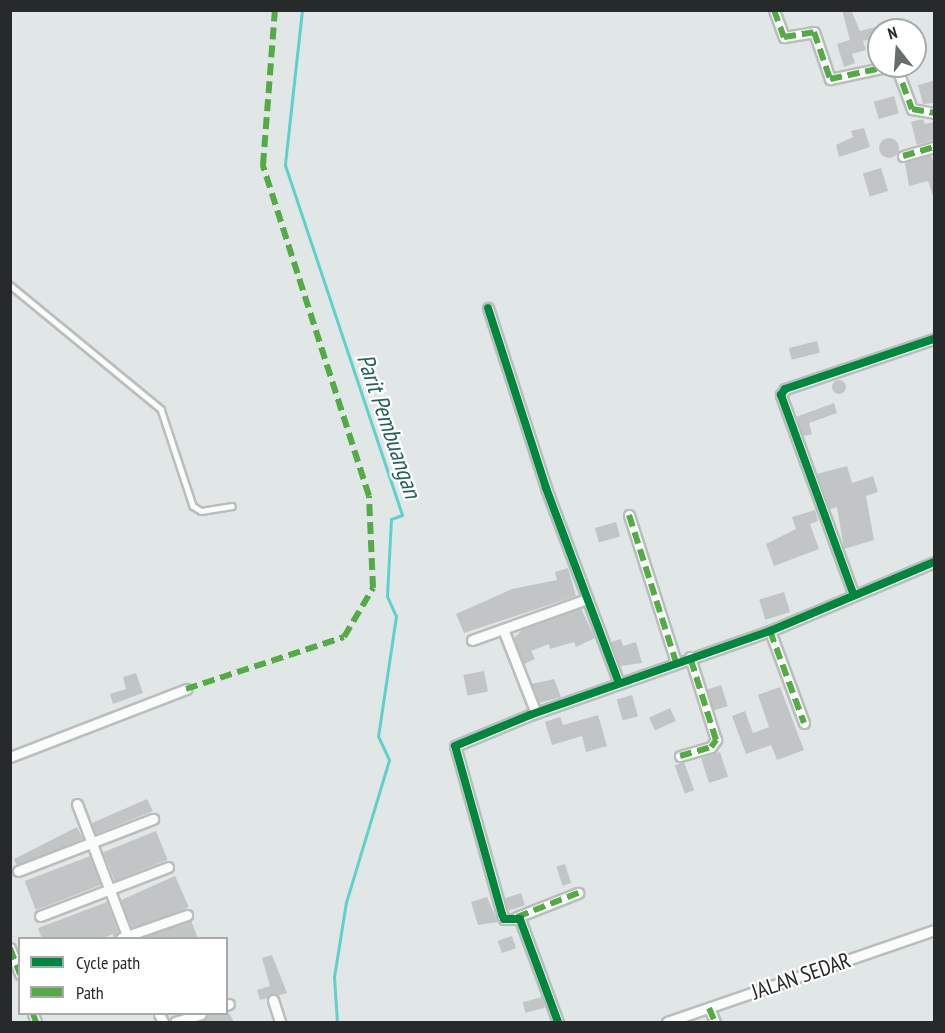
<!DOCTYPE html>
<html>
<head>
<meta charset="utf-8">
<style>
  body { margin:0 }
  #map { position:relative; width:945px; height:1033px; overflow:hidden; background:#e1e7e6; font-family:"PT Sans Narrow",sans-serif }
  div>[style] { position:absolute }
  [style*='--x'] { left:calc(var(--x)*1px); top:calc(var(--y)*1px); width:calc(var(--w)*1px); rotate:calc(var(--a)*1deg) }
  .stream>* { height:3px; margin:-1.5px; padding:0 1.5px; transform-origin:1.5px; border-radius:1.5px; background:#5dd2cb }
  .building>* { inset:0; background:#c1c5c5; transform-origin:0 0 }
  .round { border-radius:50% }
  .roads { filter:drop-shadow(2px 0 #b9bebd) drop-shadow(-2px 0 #b9bebd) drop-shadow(0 2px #b9bebd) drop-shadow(0 -2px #b9bebd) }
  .lane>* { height:4.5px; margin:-2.25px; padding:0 2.25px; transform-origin:2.25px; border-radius:2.25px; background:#fafbfb }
  .street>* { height:9px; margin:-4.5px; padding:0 4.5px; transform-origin:4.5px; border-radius:4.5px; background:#fafbfb }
  .quiet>* { height:6px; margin-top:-3px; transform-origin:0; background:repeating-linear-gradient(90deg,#53ab44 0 12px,transparent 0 18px) }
  .cycleway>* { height:8px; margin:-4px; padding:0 4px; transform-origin:4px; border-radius:4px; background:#00873e }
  span { translate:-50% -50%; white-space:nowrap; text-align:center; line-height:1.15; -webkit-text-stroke:4.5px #fff; paint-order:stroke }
  .street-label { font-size:22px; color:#262a2a }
  .water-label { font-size:24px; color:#26625d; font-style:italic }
  .frame { position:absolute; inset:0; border:12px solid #262a2a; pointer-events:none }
  .legend { position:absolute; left:18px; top:937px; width:210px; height:78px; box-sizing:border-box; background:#fff; border:2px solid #a8aaaa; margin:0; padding:8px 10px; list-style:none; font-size:18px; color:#262a2a }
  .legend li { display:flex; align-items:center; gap:12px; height:30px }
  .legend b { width:30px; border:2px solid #a8aaaa }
  .north { position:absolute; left:867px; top:18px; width:60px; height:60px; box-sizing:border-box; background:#fff; border:2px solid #a8aaaa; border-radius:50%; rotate:343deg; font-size:16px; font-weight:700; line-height:24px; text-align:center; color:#262a2a }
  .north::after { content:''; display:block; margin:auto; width:21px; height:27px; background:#676c6c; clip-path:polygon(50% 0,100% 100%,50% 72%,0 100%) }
</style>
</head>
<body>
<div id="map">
  <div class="stream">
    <i style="--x:302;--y:10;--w:156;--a:96.3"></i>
    <i style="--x:285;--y:165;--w:369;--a:71.5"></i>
    <i style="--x:402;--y:515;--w:12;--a:160"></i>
    <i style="--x:391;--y:519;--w:77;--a:93"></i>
    <i style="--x:387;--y:596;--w:22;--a:66"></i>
    <i style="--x:396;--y:616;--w:121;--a:98.5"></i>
    <i style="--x:378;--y:736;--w:26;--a:65"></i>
    <i style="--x:389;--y:760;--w:148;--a:106.8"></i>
    <i style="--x:346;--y:902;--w:76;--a:99.1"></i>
    <i style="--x:334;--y:977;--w:45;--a:86.2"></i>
  </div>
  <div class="building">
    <i style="clip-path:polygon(842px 10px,851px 10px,860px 31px,879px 26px,879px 37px,863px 41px,866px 50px,852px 54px,855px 63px,844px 67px,837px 44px,850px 40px)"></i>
    <i style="clip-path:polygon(933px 81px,934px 103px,923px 104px,918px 85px)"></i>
    <i style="left:894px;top:96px;width:18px;height:21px;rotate:74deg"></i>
    <i style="clip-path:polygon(923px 119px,925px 124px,934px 122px,934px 140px,917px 145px,911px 122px)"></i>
    <i style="clip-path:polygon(864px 128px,870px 147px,839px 157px,836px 145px,853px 137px,851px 131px)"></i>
    <i class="round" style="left:879px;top:138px;width:20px;height:20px"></i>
    <i style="clip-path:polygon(931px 155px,934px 164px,933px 196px,928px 181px,909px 186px,905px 163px)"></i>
    <i style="left:881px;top:168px;width:24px;height:19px;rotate:73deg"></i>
    <i style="left:817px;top:341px;width:12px;height:29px;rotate:76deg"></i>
    <i class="round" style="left:832px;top:380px;width:14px;height:14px"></i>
    <i style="clip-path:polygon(834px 403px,837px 413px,809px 423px,812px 434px,803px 436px,796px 417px)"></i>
    <i style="clip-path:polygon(847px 466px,852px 483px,873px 476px,878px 492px,866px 496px,874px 540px,844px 549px,837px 507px,830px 509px,817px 474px)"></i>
    <i style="clip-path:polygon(815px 510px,818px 521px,810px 524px,819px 549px,774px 566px,766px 544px,796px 529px,792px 517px)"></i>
    <i style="left:616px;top:522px;width:15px;height:22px;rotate:74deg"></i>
    <i style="clip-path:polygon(568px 568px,576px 596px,464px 633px,456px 614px,512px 589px,557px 580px,555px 572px)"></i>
    <i style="left:784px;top:592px;width:21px;height:26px;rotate:73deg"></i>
    <i style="clip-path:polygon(581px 608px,595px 638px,576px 647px,574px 642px,550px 649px,549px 644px,531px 651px,535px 659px,524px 664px,514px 638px,523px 629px)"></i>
    <i style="clip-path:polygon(621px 639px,623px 646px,636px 642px,642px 663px,620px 666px,611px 642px)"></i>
    <i style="left:484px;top:671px;width:21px;height:21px;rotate:79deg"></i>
    <i style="clip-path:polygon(136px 673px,143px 693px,113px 704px,110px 694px,126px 689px,123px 677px)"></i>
    <i style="clip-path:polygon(554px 679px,561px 697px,539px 703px,532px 684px)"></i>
    <i style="left:721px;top:685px;width:22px;height:15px;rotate:72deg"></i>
    <i style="clip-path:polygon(780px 687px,804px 750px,777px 760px,771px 745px,746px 754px,732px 716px,745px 711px,753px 733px,769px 727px,758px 695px)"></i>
    <i style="left:632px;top:695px;width:22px;height:16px;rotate:74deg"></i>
    <i style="left:670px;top:708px;width:14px;height:23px;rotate:65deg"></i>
    <i style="clip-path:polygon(598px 715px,607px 746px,586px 752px,582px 736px,552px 745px,545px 722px,560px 717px,563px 725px)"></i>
    <i style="left:720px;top:752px;width:26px;height:20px;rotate:72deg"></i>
    <i style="left:684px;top:762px;width:30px;height:10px;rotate:70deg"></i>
    <i style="clip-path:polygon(147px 799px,153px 811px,96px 834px,92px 823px)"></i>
    <i style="left:77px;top:827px;width:13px;height:71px;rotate:63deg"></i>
    <i style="left:156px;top:831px;width:31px;height:57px;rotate:68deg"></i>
    <i style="left:90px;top:856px;width:31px;height:70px;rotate:69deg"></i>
    <i style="left:565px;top:864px;width:20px;height:9px;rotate:72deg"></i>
    <i style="left:175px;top:876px;width:34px;height:60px;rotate:66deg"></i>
    <i style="left:521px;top:893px;width:13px;height:17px;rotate:72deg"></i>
    <i style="clip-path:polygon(487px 897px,498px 922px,478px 925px,471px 902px)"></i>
    <i style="clip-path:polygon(107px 902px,118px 932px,114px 939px,113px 934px,101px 939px,42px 939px,38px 928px)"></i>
    <i style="clip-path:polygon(191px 920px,198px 939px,140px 939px,189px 921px)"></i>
    <i style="left:512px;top:936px;width:13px;height:15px;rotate:72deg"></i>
    <i style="clip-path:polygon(272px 955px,287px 993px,260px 1000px,257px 990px,270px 986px,262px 958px)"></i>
    <i style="left:542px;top:997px;width:11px;height:20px;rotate:75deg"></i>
    <i style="clip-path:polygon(208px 1014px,230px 1014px,234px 1023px,196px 1023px)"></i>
  </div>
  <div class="roads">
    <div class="lane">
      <i style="--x:10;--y:285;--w:195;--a:39.4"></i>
      <i style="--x:161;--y:409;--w:102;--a:71.7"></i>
      <i style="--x:193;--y:506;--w:9;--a:32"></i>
      <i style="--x:201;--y:511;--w:31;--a:-9"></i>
    </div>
    <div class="street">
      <i style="--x:774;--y:10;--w:29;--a:70"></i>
      <i style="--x:784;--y:37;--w:30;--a:-9"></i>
      <i style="--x:814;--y:32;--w:50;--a:71.2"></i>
      <i style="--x:830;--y:79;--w:62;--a:-12"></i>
      <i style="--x:896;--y:66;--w:46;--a:69.6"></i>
      <i style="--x:912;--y:109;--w:22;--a:10"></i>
      <i style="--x:903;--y:156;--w:32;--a:-16"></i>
      <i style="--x:488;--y:308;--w:189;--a:72.1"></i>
      <i style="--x:546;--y:488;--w:208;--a:69.5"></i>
      <i style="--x:629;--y:515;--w:154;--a:72.3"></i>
      <i style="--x:853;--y:593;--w:211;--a:-110"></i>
      <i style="--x:781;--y:395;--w:7;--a:-56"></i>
      <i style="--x:785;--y:389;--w:157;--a:-18.6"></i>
      <i style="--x:503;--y:629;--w:90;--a:68.6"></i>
      <i style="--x:770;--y:631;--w:98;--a:69.7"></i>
      <i style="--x:472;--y:640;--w:122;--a:-19.6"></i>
      <i style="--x:680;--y:756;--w:32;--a:-16"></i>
      <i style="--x:711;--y:747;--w:9;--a:-54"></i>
      <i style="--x:716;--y:740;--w:87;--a:-107.4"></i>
      <i style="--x:10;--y:757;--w:189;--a:-21.1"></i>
      <i style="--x:77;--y:804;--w:143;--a:69.2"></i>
      <i style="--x:18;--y:871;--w:145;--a:-21.1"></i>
      <i style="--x:40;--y:916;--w:137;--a:-20.9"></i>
      <i style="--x:517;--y:917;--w:66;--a:-21.5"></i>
      <i style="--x:121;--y:938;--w:70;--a:-19.2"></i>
      <i style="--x:10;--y:948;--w:28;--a:69"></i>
      <i style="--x:273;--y:1000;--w:23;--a:72"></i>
      <i style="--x:226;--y:1005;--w:3;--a:-18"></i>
      <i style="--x:709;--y:1008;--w:15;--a:67"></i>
      <i style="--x:33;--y:1014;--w:9;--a:69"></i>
      <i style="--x:159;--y:1014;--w:9;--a:63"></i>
      <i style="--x:175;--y:1022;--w:27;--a:-17"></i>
      <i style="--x:558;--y:1022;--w:110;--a:-110.3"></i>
      <i style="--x:520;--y:919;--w:16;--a:180"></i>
      <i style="--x:504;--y:919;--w:5;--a:-112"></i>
      <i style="--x:502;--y:914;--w:174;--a:-105.6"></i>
      <i style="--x:455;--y:746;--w:81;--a:-22.5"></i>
      <i style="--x:530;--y:715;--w:254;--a:-19.3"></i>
      <i style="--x:770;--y:631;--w:178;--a:-22.8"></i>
      <i style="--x:667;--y:1022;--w:282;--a:-19"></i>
    </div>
  </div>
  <div class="quiet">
    <i style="--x:774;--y:10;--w:29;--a:70"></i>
    <i style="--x:784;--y:37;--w:30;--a:-9"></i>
    <i style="--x:814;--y:32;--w:50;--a:71.2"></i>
    <i style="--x:830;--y:79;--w:62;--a:-12"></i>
    <i style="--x:896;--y:66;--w:46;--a:69.6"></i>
    <i style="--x:912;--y:109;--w:22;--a:10"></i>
    <i style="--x:903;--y:156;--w:32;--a:-16"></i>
    <i style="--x:629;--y:515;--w:154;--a:72.3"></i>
    <i style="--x:770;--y:631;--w:98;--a:69.7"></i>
    <i style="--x:186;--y:689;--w:166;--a:-18.2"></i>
    <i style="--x:344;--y:637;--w:57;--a:-59.4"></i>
    <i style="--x:373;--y:588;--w:92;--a:-92.5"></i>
    <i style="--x:369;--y:496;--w:348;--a:-107.8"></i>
    <i style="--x:263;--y:165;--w:155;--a:-85.6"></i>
    <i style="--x:680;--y:756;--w:32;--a:-16"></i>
    <i style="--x:711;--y:747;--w:9;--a:-54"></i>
    <i style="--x:716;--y:740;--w:87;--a:-107.4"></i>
    <i style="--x:517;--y:917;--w:66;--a:-21.5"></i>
    <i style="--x:10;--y:948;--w:28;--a:69"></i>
    <i style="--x:709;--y:1008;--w:15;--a:67"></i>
    <i style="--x:33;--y:1014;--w:9;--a:69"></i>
  </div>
  <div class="cycleway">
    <i style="--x:488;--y:308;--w:189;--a:72.1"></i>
    <i style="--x:546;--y:488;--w:208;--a:69.5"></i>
    <i style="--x:853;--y:593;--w:211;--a:-110"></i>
    <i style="--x:781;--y:395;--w:7;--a:-56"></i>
    <i style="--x:785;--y:389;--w:157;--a:-18.6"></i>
    <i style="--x:558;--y:1022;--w:110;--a:-110.3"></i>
    <i style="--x:520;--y:919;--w:16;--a:180"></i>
    <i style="--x:504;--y:919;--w:5;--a:-112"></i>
    <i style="--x:502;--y:914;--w:174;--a:-105.6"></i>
    <i style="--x:455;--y:746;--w:81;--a:-22.5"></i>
    <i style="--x:530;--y:715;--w:254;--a:-19.3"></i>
    <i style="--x:770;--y:631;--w:178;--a:-22.8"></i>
  </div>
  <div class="street-label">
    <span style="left:801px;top:976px;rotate:-19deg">JALAN SEDAR</span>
  </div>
  <div class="water-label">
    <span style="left:389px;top:426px;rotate:71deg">Parit Pembuangan</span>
  </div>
  <div class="frame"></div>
  <ul class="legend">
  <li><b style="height:8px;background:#00873e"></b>Cycle path</li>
  <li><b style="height:8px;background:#53ab44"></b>Path</li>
  </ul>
  <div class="north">N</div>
</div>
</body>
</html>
